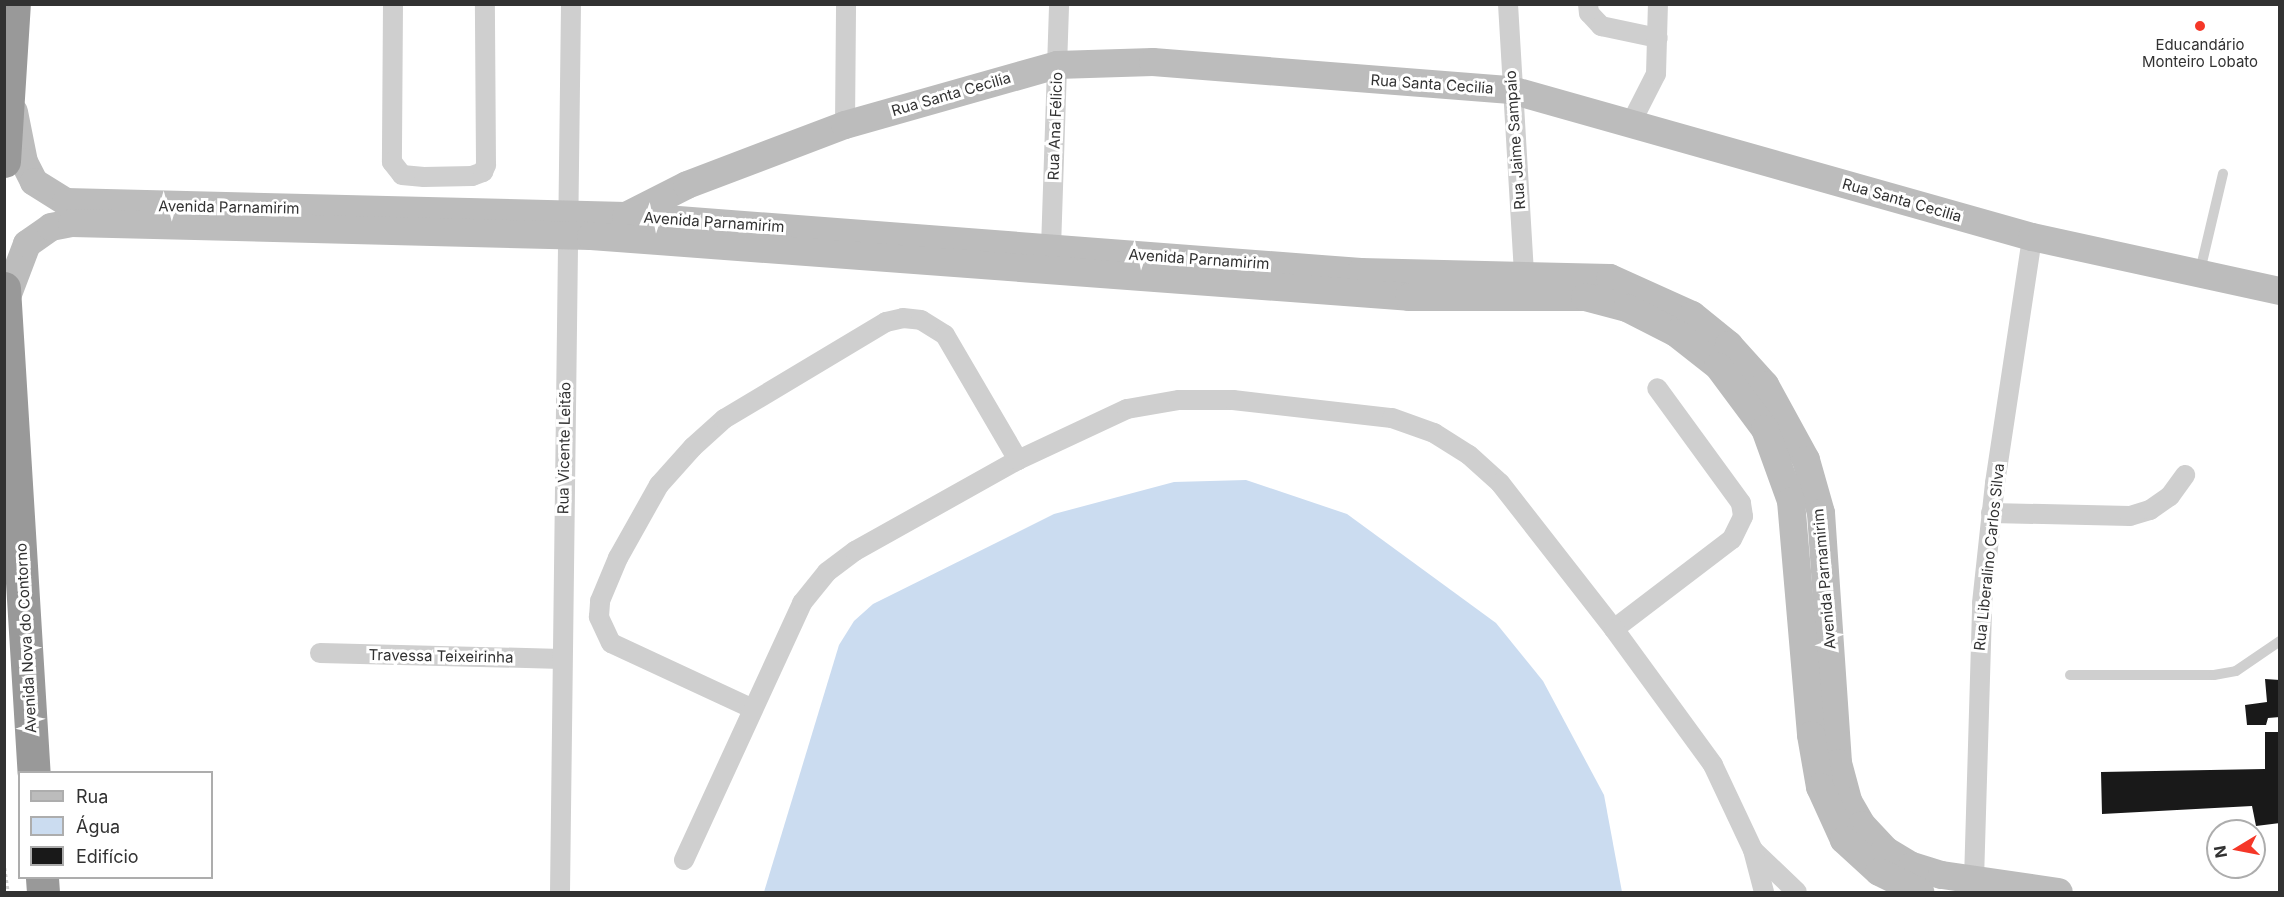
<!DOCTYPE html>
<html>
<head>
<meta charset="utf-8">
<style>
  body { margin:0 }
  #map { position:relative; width:2284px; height:897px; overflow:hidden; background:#fff; font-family:Inter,sans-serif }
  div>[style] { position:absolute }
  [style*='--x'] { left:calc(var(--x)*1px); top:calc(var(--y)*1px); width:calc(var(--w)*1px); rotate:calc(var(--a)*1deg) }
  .water>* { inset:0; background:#cbdcf0 }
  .building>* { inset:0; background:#191919 }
  .path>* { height:3px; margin-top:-1.5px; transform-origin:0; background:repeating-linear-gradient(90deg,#cfcfcf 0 3px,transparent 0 6px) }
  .lane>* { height:10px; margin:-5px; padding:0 5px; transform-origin:5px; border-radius:5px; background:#cfcfcf }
  .street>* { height:20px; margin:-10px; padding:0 10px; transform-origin:10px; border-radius:10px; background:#cfcfcf }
  .secondary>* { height:28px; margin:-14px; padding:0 14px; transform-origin:14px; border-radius:14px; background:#bcbcbc }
  .highway>* { height:33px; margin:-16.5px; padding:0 16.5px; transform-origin:16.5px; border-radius:16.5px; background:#999 }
  .dots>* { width:16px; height:16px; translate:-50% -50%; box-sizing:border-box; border:3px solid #fff; border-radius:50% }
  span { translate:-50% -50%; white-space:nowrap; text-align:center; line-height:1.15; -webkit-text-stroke:6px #fff; paint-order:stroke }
  .poi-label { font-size:15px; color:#323232 }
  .street-label { font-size:15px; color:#323232 }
  .frame { position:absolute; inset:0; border:6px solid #323232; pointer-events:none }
  .legend { position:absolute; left:18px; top:771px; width:195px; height:108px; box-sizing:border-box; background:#fff; border:2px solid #adadad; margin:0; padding:8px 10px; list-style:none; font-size:18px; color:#323232 }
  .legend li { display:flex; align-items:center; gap:12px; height:30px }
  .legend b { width:30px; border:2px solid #adadad }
  .north { position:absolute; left:2206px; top:819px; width:60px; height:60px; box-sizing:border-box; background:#fff; border:2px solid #adadad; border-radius:50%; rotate:260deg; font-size:16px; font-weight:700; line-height:24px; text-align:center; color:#323232 }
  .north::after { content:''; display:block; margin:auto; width:21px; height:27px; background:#f53728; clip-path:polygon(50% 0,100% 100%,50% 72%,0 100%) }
</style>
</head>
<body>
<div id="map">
  <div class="water">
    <i style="clip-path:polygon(1246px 480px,1347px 514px,1496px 623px,1543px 681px,1604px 795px,1622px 892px,764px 892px,839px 645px,854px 621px,873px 604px,1054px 514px,1174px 482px)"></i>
  </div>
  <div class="building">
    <i style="clip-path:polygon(2265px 679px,2280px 680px,2280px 717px,2268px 718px,2266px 725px,2247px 725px,2245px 705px,2267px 702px)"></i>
    <i style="clip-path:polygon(2265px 732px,2280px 732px,2280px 823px,2256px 826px,2252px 806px,2102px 814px,2101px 772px,2265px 769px)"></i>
  </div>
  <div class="path">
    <i style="--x:4;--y:862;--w:30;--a:82"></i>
  </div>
  <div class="lane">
    <i style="--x:2200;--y:271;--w:100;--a:-76.7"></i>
    <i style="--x:2070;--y:675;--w:144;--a:0"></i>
    <i style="--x:2214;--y:675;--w:22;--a:-10"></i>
    <i style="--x:2236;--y:671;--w:53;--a:-34.3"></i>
  </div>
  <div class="street">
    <i style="--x:393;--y:4;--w:158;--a:90.4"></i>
    <i style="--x:392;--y:162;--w:16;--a:52"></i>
    <i style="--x:402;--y:175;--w:22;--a:5"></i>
    <i style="--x:424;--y:177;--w:48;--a:-1.2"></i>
    <i style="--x:472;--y:176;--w:12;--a:-20"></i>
    <i style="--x:483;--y:172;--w:8;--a:-67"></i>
    <i style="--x:486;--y:165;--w:161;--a:-90.4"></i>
    <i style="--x:1508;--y:4;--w:272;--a:86.6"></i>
    <i style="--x:1588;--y:4;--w:9;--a:84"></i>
    <i style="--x:1589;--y:13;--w:18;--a:47"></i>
    <i style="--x:1601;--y:26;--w:58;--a:11.9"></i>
    <i style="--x:1631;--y:123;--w:55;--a:-63"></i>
    <i style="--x:1656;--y:74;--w:70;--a:-88.4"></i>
    <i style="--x:845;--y:125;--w:121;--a:-89.5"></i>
    <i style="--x:1051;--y:248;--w:244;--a:-88.1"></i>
    <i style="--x:1991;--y:513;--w:139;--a:1.2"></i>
    <i style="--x:2130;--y:516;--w:21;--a:-17"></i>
    <i style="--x:2150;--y:510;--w:24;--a:-35"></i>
    <i style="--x:2170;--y:496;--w:26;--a:-54"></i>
    <i style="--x:1614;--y:629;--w:148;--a:-37.3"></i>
    <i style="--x:1732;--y:539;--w:25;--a:-64"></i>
    <i style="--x:1743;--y:516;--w:13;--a:-99"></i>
    <i style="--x:1741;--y:503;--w:142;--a:-126.1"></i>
    <i style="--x:320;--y:653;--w:242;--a:1.4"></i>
    <i style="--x:751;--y:708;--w:154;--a:-155.1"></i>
    <i style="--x:611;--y:643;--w:29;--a:-115"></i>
    <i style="--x:599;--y:617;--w:16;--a:-86"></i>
    <i style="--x:600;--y:601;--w:47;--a:-67.3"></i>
    <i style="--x:618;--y:558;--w:84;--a:-60.7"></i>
    <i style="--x:659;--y:485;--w:51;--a:-48.2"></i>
    <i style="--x:693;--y:447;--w:42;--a:-42.1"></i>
    <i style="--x:724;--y:419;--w:189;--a:-30.9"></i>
    <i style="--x:886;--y:322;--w:17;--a:-13"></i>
    <i style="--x:903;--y:318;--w:18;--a:6"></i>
    <i style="--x:921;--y:320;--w:28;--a:32"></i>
    <i style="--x:945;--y:335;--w:145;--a:59.7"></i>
    <i style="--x:1754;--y:851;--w:59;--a:43.6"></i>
    <i style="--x:684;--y:860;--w:283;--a:-65.3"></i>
    <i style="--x:802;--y:603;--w:40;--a:-51"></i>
    <i style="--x:827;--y:572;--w:35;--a:-37"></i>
    <i style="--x:855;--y:551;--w:187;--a:-29.2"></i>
    <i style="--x:1018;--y:460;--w:120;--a:-25.1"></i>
    <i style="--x:1127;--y:409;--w:53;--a:-9.8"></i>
    <i style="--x:1179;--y:400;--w:54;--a:0"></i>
    <i style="--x:1233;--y:400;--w:160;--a:6.5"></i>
    <i style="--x:1392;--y:418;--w:45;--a:19.7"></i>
    <i style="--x:1434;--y:433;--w:41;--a:32.2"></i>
    <i style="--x:1469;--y:455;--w:42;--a:42.1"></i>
    <i style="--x:1500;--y:483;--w:185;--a:52"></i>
    <i style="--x:1614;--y:629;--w:168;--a:53.9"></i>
    <i style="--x:1713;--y:765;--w:94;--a:64.8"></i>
    <i style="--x:1753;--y:850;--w:43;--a:75.3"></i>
    <i style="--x:1974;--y:880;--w:277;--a:-88.3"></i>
    <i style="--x:1982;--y:603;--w:121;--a:-83.8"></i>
    <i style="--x:1995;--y:483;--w:249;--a:-81.4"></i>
    <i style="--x:560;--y:892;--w:888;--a:-89.29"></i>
  </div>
  <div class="secondary">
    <i style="--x:14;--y:112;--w:51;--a:78.7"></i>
    <i style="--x:24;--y:162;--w:22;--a:63"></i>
    <i style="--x:34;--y:182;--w:38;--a:32"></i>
    <i style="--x:66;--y:202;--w:560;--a:1.43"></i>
    <i style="--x:626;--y:216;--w:737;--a:4.36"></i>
    <i style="--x:1361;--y:272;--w:249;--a:1.4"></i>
    <i style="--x:1610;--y:278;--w:90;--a:24.3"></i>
    <i style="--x:1692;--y:315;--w:48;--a:39"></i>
    <i style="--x:1729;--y:345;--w:54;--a:48"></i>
    <i style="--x:1765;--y:385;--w:85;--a:61.3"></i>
    <i style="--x:1806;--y:460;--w:55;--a:74.2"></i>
    <i style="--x:1821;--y:513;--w:251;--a:86.1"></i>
    <i style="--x:1838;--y:763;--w:39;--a:75"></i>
    <i style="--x:1848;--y:801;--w:28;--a:60"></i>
    <i style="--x:1862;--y:825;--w:34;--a:47"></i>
    <i style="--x:1885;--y:850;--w:31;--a:31"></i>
    <i style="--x:1912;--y:866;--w:31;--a:17"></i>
    <i style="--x:1942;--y:875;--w:118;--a:8.3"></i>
    <i style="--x:626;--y:216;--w:68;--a:-26.9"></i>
    <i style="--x:687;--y:185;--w:169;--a:-20.8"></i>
    <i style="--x:845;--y:125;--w:220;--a:-15.8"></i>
    <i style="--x:1057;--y:65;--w:96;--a:-1.8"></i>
    <i style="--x:1153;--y:62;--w:359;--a:4.5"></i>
    <i style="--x:1511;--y:90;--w:541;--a:15.76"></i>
    <i style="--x:2032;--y:237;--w:254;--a:12.3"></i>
    <i style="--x:5;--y:302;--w:62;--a:-69.2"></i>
    <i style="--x:27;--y:244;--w:29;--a:-35"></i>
    <i style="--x:51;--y:227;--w:21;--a:-11"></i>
    <i style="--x:72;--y:223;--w:519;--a:1.43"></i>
    <i style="--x:591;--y:236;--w:820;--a:4.26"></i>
    <i style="--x:1409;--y:297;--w:176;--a:0"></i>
    <i style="--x:1585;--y:297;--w:43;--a:14.7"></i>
    <i style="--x:1627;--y:308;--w:55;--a:27"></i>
    <i style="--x:1676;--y:333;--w:53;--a:38.2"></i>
    <i style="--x:1718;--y:366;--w:79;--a:53.3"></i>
    <i style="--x:1765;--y:429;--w:77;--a:70.1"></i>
    <i style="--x:1791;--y:501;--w:235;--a:85.1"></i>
    <i style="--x:1811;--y:735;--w:53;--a:80.2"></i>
    <i style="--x:1820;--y:787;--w:58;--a:65.6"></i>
    <i style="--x:1844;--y:840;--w:47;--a:42.4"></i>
    <i style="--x:1879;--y:872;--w:46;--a:26"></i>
  </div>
  <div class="highway">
    <i style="--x:4;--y:161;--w:157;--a:-86.4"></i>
    <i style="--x:4;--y:288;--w:485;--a:86.5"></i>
    <i style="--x:42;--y:878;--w:14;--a:86"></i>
  </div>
  <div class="dots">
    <i style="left:2200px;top:26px;background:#f53728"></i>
  </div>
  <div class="poi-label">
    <span style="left:2200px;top:53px">Educandário<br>Monteiro Lobato</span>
  </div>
  <div class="street-label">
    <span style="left:1432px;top:84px;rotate:4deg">Rua Santa Cecilia</span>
    <span style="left:951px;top:94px;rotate:-16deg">Rua Santa Cecilia</span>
    <span style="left:1055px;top:126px;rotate:-88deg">Rua Ana Félicio</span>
    <span style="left:1515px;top:140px;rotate:-94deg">Rua Jaime Sampaio</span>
    <span style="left:1902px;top:200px;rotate:16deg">Rua Santa Cecilia</span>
    <span style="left:229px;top:207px;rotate:1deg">Avenida Parnamirim</span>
    <span style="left:714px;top:222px;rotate:4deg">Avenida Parnamirim</span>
    <span style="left:1199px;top:259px;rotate:4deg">Avenida Parnamirim</span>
    <span style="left:564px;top:448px;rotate:-89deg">Rua Vicente Leitão</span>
    <span style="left:1989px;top:557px;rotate:-84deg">Rua Liberalino Carlos Silva</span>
    <span style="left:1824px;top:579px;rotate:-95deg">Avenida Parnamirim</span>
    <span style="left:26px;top:638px;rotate:-93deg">Avenida Nova do Contorno</span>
    <span style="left:441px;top:656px;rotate:1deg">Travessa Teixeirinha</span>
  </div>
  <div class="frame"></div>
  <ul class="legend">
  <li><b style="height:8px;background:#bcbcbc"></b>Rua</li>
  <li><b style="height:16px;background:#cbdcf0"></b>Água</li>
  <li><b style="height:16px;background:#191919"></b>Edifício</li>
  </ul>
  <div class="north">N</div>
</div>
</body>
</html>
